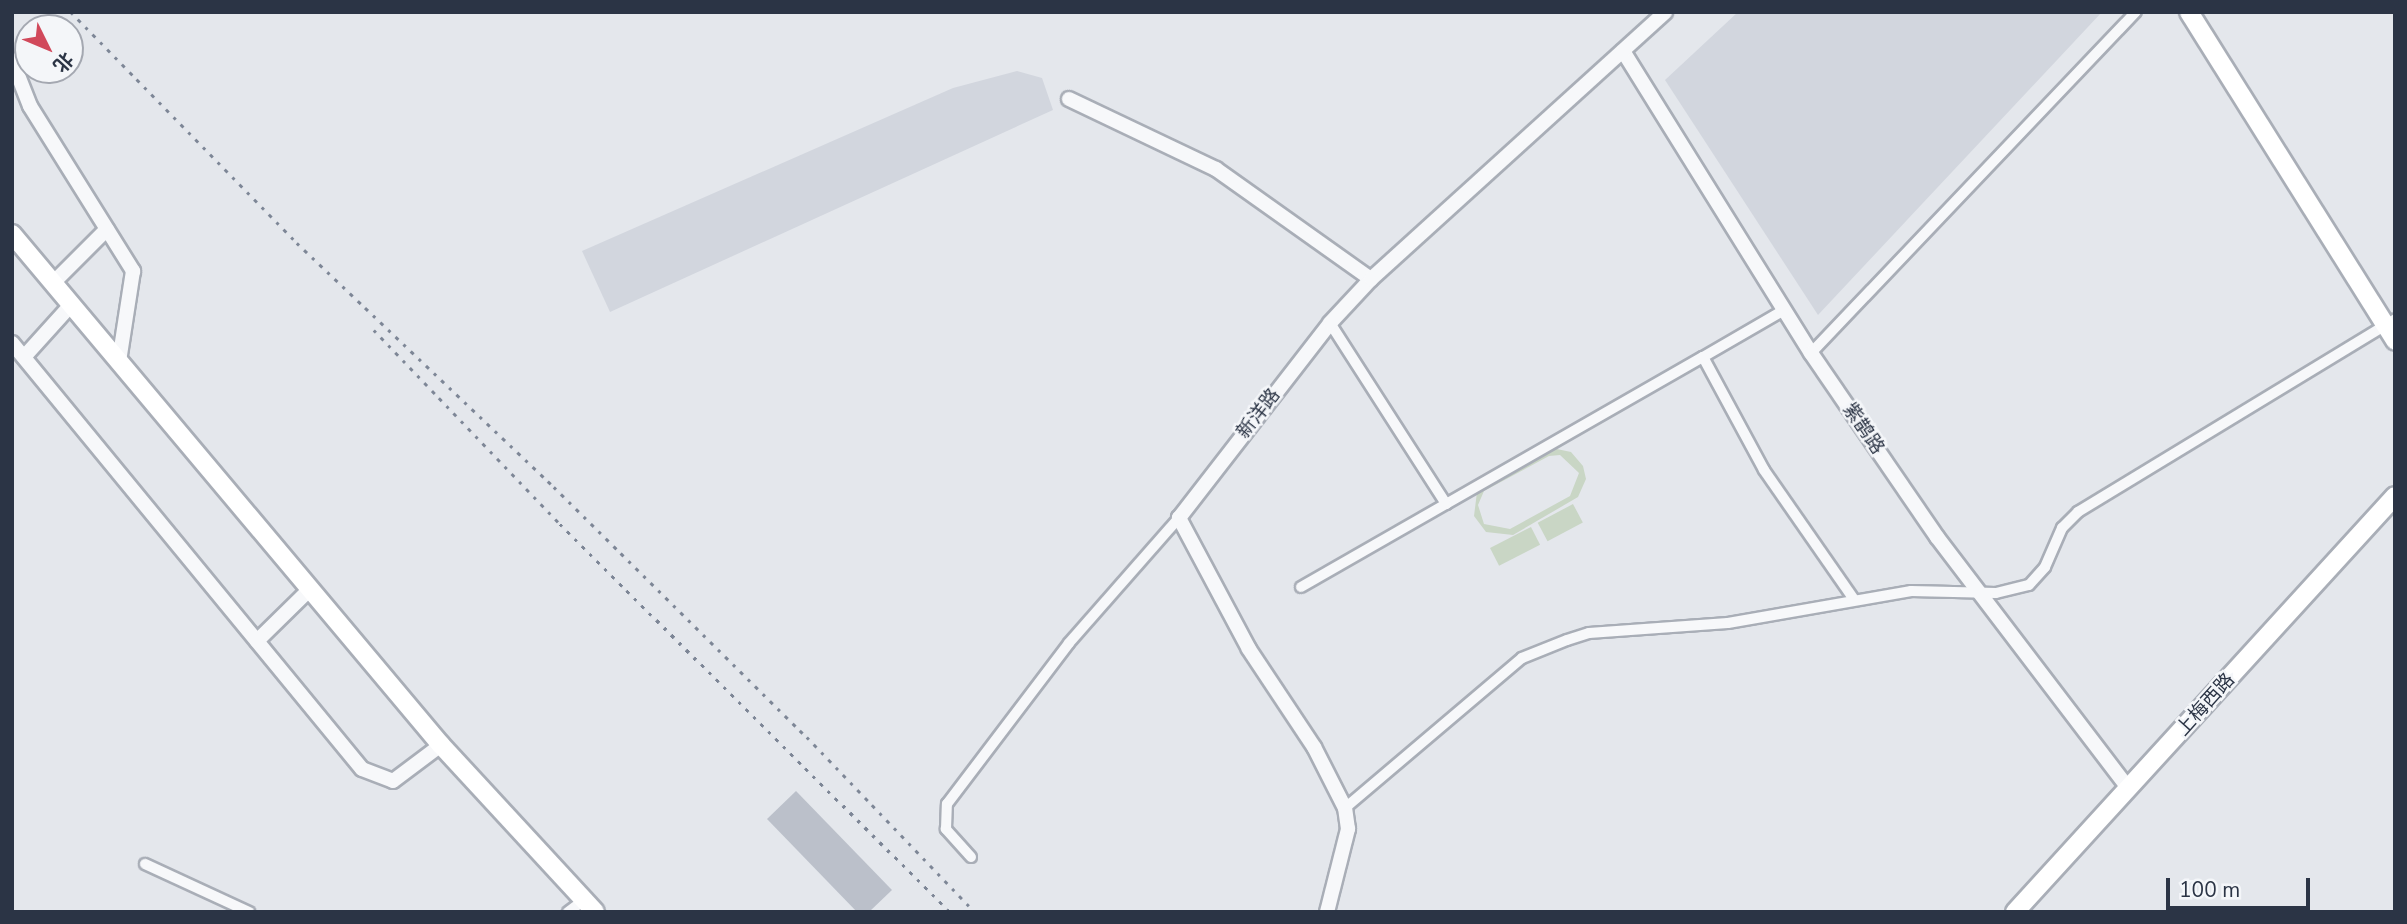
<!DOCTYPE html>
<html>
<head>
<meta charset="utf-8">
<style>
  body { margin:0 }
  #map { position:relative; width:2407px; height:924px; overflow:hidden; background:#e4e7ec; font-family:"Nunito Sans","Noto Sans SC",sans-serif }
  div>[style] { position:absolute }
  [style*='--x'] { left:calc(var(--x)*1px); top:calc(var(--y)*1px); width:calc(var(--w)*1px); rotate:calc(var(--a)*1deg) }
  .built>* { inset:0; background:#d2d6de }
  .green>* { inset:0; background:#c9d6c5; transform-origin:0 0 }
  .building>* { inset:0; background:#bbc0ca }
  .roads { filter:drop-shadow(2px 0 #a9aeb7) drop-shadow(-2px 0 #a9aeb7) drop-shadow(0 2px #a9aeb7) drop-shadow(0 -2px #a9aeb7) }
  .minor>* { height:10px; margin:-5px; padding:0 5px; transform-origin:5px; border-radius:5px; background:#f7f8fa }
  .tertiary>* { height:14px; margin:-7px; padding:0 7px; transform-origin:7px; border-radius:7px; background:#f7f8fa }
  .primary>* { height:18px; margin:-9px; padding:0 9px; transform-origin:9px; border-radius:9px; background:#fff }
  .rail>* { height:2.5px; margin-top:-1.25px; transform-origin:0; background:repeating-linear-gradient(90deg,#7d8696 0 3.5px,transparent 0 10.5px) }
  span { translate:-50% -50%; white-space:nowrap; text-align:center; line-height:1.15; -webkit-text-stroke:5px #f4f6f9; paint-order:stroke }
  .street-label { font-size:19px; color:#2b3445 }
  .frame { position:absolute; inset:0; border:14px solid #2b3445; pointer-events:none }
  .north { position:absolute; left:14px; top:14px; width:70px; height:70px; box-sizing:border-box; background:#f4f6f9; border:2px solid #a4a8b1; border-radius:50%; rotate:133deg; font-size:19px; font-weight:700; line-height:28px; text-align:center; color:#2b3445 }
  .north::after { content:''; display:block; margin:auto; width:24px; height:32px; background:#d1495b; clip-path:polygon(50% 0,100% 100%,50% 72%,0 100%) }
  .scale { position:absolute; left:2166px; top:878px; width:144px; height:32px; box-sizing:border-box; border:4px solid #2b3445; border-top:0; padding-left:9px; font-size:21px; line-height:24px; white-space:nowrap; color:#2b3445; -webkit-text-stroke:5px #f4f6f9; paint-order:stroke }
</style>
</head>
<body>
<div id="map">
  <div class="built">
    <i style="clip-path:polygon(1738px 12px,2102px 12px,1818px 315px,1665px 80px)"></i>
    <i style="clip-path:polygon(1017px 71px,1042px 78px,1053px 110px,610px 312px,582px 251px,953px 88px)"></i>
  </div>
  <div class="green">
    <i style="clip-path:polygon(evenodd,1552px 448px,1571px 452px,1583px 466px,1586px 479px,1578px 497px,1513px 535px,1486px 532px,1474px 516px,1477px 492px,1552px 448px,1560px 455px,1579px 473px,1570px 496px,1510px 529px,1484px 524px,1478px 505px,1484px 491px,1549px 456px,1560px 455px)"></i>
    <i style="left:1573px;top:504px;width:21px;height:40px;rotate:62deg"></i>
    <i style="left:1531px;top:527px;width:20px;height:46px;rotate:63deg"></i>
  </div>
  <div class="building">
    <i style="clip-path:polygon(796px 791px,892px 890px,869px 912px,857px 912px,767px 819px)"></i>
  </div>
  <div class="roads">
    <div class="minor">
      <i style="--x:1330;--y:323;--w:215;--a:57.3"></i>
      <i style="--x:1446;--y:504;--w:296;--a:-29.8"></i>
      <i style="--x:1703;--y:357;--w:128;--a:61.6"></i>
      <i style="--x:1764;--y:470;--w:156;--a:55.2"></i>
      <i style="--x:1811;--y:353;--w:471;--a:-46.4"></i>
      <i style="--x:1703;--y:357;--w:94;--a:-30.1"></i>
      <i style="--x:1301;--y:587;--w:167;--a:-29.8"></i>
      <i style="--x:1345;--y:808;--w:232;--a:-40.3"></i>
      <i style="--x:1522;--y:658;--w:48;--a:-21.8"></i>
      <i style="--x:1567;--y:640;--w:23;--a:-18"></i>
      <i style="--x:1589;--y:633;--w:139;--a:-4.1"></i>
      <i style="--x:1728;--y:623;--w:186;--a:-9.9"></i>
      <i style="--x:1911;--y:591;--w:85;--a:1.3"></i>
      <i style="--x:1996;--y:593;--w:34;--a:-14"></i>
      <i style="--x:2029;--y:585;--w:24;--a:-48"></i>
      <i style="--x:2045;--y:567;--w:43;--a:-66.4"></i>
      <i style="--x:2062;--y:528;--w:23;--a:-45"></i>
      <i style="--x:2078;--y:512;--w:371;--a:-31.3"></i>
      <i style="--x:971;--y:857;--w:38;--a:-132"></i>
      <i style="--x:946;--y:829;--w:25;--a:-88"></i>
      <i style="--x:947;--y:804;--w:202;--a:-52.8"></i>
      <i style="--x:1069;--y:643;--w:167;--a:-48.7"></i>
      <i style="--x:145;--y:864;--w:115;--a:24.8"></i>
      <i style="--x:568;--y:912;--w:20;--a:-37"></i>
    </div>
    <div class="tertiary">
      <i style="--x:1623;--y:51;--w:356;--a:58.1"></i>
      <i style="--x:1811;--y:353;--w:223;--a:55.6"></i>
      <i style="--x:1937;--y:537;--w:317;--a:52.7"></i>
      <i style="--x:12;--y:60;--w:49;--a:68.6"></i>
      <i style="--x:30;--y:106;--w:195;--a:58"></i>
      <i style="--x:133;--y:271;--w:91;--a:98.8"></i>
      <i style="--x:1069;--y:99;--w:163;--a:25.5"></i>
      <i style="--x:1216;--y:169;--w:190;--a:35.4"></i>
      <i style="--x:53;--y:283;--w:76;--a:-45"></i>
      <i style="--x:12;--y:343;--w:551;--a:50.59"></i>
      <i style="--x:362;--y:769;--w:33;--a:21"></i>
      <i style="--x:393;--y:781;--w:60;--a:-36.9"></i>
      <i style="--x:24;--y:357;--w:70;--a:-47.9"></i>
      <i style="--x:257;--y:641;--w:74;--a:-44.5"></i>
      <i style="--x:1327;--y:912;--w:86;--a:-75.8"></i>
      <i style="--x:1348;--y:829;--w:21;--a:-98"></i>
      <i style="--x:1345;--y:808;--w:68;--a:-116.9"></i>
      <i style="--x:1314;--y:747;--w:118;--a:-123.6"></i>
      <i style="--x:1249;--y:649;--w:149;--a:-118.1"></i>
      <i style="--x:1179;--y:518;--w:247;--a:-52.2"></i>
      <i style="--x:1330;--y:323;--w:60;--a:-47"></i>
      <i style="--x:1371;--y:279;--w:397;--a:-42.2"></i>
    </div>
    <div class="primary">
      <i style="--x:2189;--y:12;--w:388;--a:57.9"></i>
      <i style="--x:12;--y:234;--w:667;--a:49.99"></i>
      <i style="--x:441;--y:745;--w:227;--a:47.3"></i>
      <i style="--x:2015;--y:912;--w:563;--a:-47.59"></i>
    </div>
  </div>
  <div class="rail">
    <i style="--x:71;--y:12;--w:323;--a:45.6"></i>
    <i style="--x:297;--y:243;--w:354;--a:43.5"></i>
    <i style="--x:554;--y:487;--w:356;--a:44.7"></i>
    <i style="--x:807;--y:737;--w:243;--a:46.2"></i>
    <i style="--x:374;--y:330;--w:269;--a:46.2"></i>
    <i style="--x:560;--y:524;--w:550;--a:44.85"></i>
  </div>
  <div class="street-label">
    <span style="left:1259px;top:414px;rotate:-52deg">新洋路</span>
    <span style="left:1863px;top:429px;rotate:56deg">紫鹊路</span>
    <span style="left:2206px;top:705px;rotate:-48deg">上梅西路</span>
  </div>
  <div class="frame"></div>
  <div class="north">北</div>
  <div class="scale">100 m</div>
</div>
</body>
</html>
